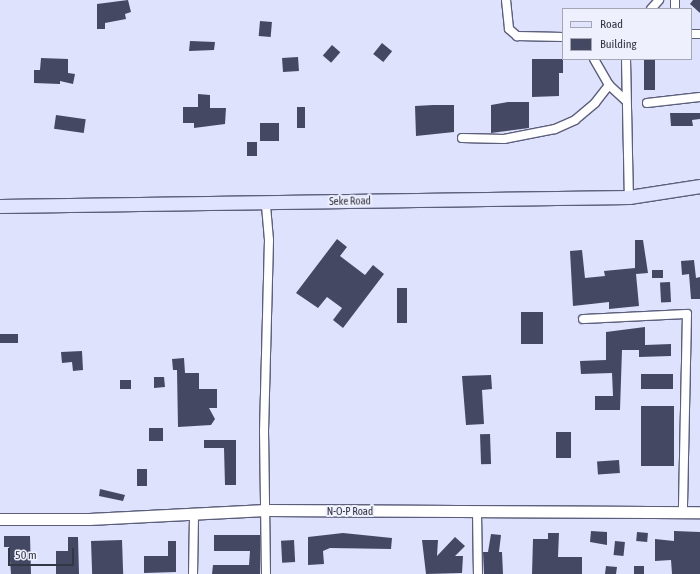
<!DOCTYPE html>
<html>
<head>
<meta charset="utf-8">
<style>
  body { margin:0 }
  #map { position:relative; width:700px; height:574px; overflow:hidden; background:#dee2fc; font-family:"Asap Condensed",sans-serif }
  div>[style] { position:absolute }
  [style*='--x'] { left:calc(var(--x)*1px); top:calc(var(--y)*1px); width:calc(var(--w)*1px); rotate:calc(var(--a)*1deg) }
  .building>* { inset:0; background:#454862; transform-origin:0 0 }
  .roads { filter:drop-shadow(1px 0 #5c5f7b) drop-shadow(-1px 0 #5c5f7b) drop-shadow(0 1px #5c5f7b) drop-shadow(0 -1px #5c5f7b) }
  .minor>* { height:8px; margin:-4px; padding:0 4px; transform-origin:4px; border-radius:4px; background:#fff }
  .tertiary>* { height:11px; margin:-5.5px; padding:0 5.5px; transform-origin:5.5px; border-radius:5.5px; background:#fff }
  .primary>* { height:13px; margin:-6.5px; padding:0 6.5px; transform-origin:6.5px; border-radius:6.5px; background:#e0e4fe }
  span { translate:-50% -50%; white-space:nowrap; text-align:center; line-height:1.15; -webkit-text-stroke:4px #eef0fe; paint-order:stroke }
  .street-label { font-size:11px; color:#343643 }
  .legend { position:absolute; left:562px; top:8px; width:130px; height:52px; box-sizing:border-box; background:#eef0fe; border:1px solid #a4a6b3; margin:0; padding:5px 7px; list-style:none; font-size:12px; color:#343643 }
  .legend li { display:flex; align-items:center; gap:8px; height:20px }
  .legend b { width:20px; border:1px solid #a4a6b3 }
  .scale { position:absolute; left:8px; top:548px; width:66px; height:18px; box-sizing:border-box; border:2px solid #343643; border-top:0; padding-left:5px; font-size:12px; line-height:14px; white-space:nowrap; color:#343643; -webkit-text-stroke:3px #eef0fe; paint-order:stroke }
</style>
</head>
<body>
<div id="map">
  <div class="building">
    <i style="clip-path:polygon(128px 0,131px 12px,125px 14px,126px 19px,105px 23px,105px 29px,97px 29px,97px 4px)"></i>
    <i style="clip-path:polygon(693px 0,700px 0,700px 13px,690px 4px)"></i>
    <i style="left:260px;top:21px;width:12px;height:15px;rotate:5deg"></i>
    <i style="clip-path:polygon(190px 41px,215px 42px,214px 50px,189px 51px)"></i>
    <i style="left:382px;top:43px;width:13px;height:14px;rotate:39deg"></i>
    <i style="left:332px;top:45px;width:11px;height:14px;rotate:41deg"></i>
    <i style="left:298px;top:57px;width:14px;height:16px;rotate:86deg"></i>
    <i style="clip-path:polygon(41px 58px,68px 59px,68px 73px,75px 74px,73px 84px,60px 81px,60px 84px,34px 83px,34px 70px,40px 70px)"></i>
    <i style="clip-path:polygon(532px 59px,563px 59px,563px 73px,559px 73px,559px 96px,532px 97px)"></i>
    <i style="left:644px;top:59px;width:11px;height:31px"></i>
    <i style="clip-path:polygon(198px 94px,210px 95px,210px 108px,226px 108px,225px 124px,194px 128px,194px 123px,183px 123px,183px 107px,198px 107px)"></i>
    <i style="clip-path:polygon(508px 102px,529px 102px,529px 128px,491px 133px,491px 105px)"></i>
    <i style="clip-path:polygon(433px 105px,454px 105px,454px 132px,416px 136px,415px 106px)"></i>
    <i style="left:297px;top:107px;width:8px;height:21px"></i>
    <i style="clip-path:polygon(670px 113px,700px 113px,700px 119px,692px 120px,693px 126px,671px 126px)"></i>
    <i style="left:56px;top:115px;width:30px;height:14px;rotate:8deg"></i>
    <i style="left:260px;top:123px;width:19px;height:18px"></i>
    <i style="left:247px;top:142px;width:10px;height:14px"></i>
    <i style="clip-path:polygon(337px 239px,347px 247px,340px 256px,365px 275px,373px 265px,384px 274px,343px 328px,333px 320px,342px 308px,327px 297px,318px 308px,296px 293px)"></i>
    <i style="clip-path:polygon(635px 240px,643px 240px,648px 273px,636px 274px,639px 306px,609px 309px,609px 302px,573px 306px,570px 251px,582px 250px,585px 278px,605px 276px,604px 271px,635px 268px)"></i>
    <i style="clip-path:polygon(694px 260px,696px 278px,700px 277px,700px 299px,691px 299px,689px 274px,682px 275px,681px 261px)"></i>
    <i style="left:663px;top:270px;width:8px;height:11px;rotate:90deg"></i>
    <i style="left:670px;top:282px;width:20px;height:10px;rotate:87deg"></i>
    <i style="left:397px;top:288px;width:10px;height:35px"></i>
    <i style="left:521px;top:312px;width:22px;height:32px"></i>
    <i style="clip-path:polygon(645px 327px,645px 345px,671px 344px,671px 356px,639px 357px,639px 350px,622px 350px,620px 410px,595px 410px,595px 396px,613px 396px,612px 373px,581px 374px,580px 361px,606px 360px,606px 332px)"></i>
    <i style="left:0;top:334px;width:18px;height:9px"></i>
    <i style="clip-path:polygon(82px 351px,83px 370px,73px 371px,72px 362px,62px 363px,61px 352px)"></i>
    <i style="clip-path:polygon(184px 358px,185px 373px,199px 373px,199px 389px,217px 389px,217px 408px,209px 408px,215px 419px,211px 425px,178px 427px,177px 370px,173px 370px,172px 359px)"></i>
    <i style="left:673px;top:374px;width:15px;height:32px;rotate:90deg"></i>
    <i style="clip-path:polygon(491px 375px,492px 389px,482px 390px,484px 424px,466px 425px,462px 376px)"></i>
    <i style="clip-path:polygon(154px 377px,164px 377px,165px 387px,154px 388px)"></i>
    <i style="left:120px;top:380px;width:11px;height:9px"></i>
    <i style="left:674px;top:406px;width:60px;height:33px;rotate:90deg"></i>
    <i style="left:149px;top:428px;width:14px;height:13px"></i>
    <i style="left:556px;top:432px;width:15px;height:26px"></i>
    <i style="left:490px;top:434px;width:30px;height:10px;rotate:88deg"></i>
    <i style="clip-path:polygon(204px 440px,236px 440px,236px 485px,225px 485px,224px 448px,204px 448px)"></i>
    <i style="left:619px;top:460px;width:13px;height:22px;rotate:86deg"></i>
    <i style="left:137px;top:469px;width:10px;height:17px"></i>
    <i style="clip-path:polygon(100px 489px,125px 495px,123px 501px,99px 496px)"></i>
    <i style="clip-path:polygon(591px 531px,607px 532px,607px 545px,590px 542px)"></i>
    <i style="clip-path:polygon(674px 531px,700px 532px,700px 574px,672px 574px,671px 560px,655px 561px,655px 539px,674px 541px)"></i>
    <i style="left:637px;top:532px;width:11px;height:9px;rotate:5deg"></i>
    <i style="clip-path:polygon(343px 533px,392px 538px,391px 549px,330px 548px,323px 551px,324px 564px,308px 565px,308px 537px)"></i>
    <i style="clip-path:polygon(548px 533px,559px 533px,558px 557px,582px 557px,582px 574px,532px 574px,533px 539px,548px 539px)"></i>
    <i style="clip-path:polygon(491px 534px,501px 535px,499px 552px,502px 552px,503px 574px,484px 574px,483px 552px,488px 552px)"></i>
    <i style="clip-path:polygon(214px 535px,260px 535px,260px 574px,212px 574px,213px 565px,249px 565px,250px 551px,214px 551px)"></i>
    <i style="clip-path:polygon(4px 536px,30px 536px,31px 574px,11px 574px,9px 547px,4px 547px)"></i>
    <i style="clip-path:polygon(68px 537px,78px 537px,79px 574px,56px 574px,56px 551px,68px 551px)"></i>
    <i style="clip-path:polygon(455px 537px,465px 546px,455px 556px,463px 556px,462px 573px,426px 574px,422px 540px,438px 540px,437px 556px)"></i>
    <i style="left:122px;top:540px;width:34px;height:31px;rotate:88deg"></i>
    <i style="left:294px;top:540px;width:22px;height:13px;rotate:87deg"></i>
    <i style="clip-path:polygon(168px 541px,176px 541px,176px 572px,144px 573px,144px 556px,168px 556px)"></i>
    <i style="left:615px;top:541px;width:10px;height:14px;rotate:6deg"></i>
    <i style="clip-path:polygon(606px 566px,617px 567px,616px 574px,605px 574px)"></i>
    <i style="left:634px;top:566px;width:10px;height:8px"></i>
  </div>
  <div class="roads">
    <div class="minor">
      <i style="--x:506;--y:0;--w:29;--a:84"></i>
      <i style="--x:509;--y:29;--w:11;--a:41"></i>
      <i style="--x:517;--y:36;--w:46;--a:1.2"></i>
      <i style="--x:675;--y:0;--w:9;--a:90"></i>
      <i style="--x:651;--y:9;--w:12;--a:-48"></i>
      <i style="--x:691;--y:34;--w:9;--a:0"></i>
      <i style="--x:594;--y:59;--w:30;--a:60"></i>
      <i style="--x:609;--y:85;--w:23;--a:43"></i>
      <i style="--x:626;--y:59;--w:138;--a:88.8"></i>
      <i style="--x:647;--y:103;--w:53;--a:-6.5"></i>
      <i style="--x:462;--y:138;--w:42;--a:1.4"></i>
      <i style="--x:504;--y:139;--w:52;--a:-11.1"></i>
      <i style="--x:555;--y:129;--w:22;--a:-24"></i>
      <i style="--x:575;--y:120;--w:26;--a:-40"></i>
      <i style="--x:595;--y:103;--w:23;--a:-52"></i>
      <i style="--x:583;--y:319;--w:104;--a:-2.8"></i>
      <i style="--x:687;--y:314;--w:197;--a:91.2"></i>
      <i style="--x:477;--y:512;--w:62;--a:89.1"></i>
      <i style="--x:193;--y:574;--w:60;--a:-89"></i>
      <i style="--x:266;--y:574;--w:143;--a:-90.8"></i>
      <i style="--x:264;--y:431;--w:191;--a:-88.5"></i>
      <i style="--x:269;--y:240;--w:37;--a:-95"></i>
    </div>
    <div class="tertiary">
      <i style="--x:0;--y:519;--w:89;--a:0"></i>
      <i style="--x:89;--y:519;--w:177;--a:-2.9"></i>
      <i style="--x:266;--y:510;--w:434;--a:0.3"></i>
    </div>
    <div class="primary">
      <i style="--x:0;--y:206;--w:629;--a:-0.82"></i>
      <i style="--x:629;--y:197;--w:72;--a:-8.8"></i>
    </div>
  </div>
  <div class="street-label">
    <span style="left:350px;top:201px;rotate:-1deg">Seke Road</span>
    <span style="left:350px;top:511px">N-O-P Road</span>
  </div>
  <ul class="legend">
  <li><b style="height:5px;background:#e0e4fe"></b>Road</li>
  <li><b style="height:11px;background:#454862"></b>Building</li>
  </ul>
  <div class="scale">50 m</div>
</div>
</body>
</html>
